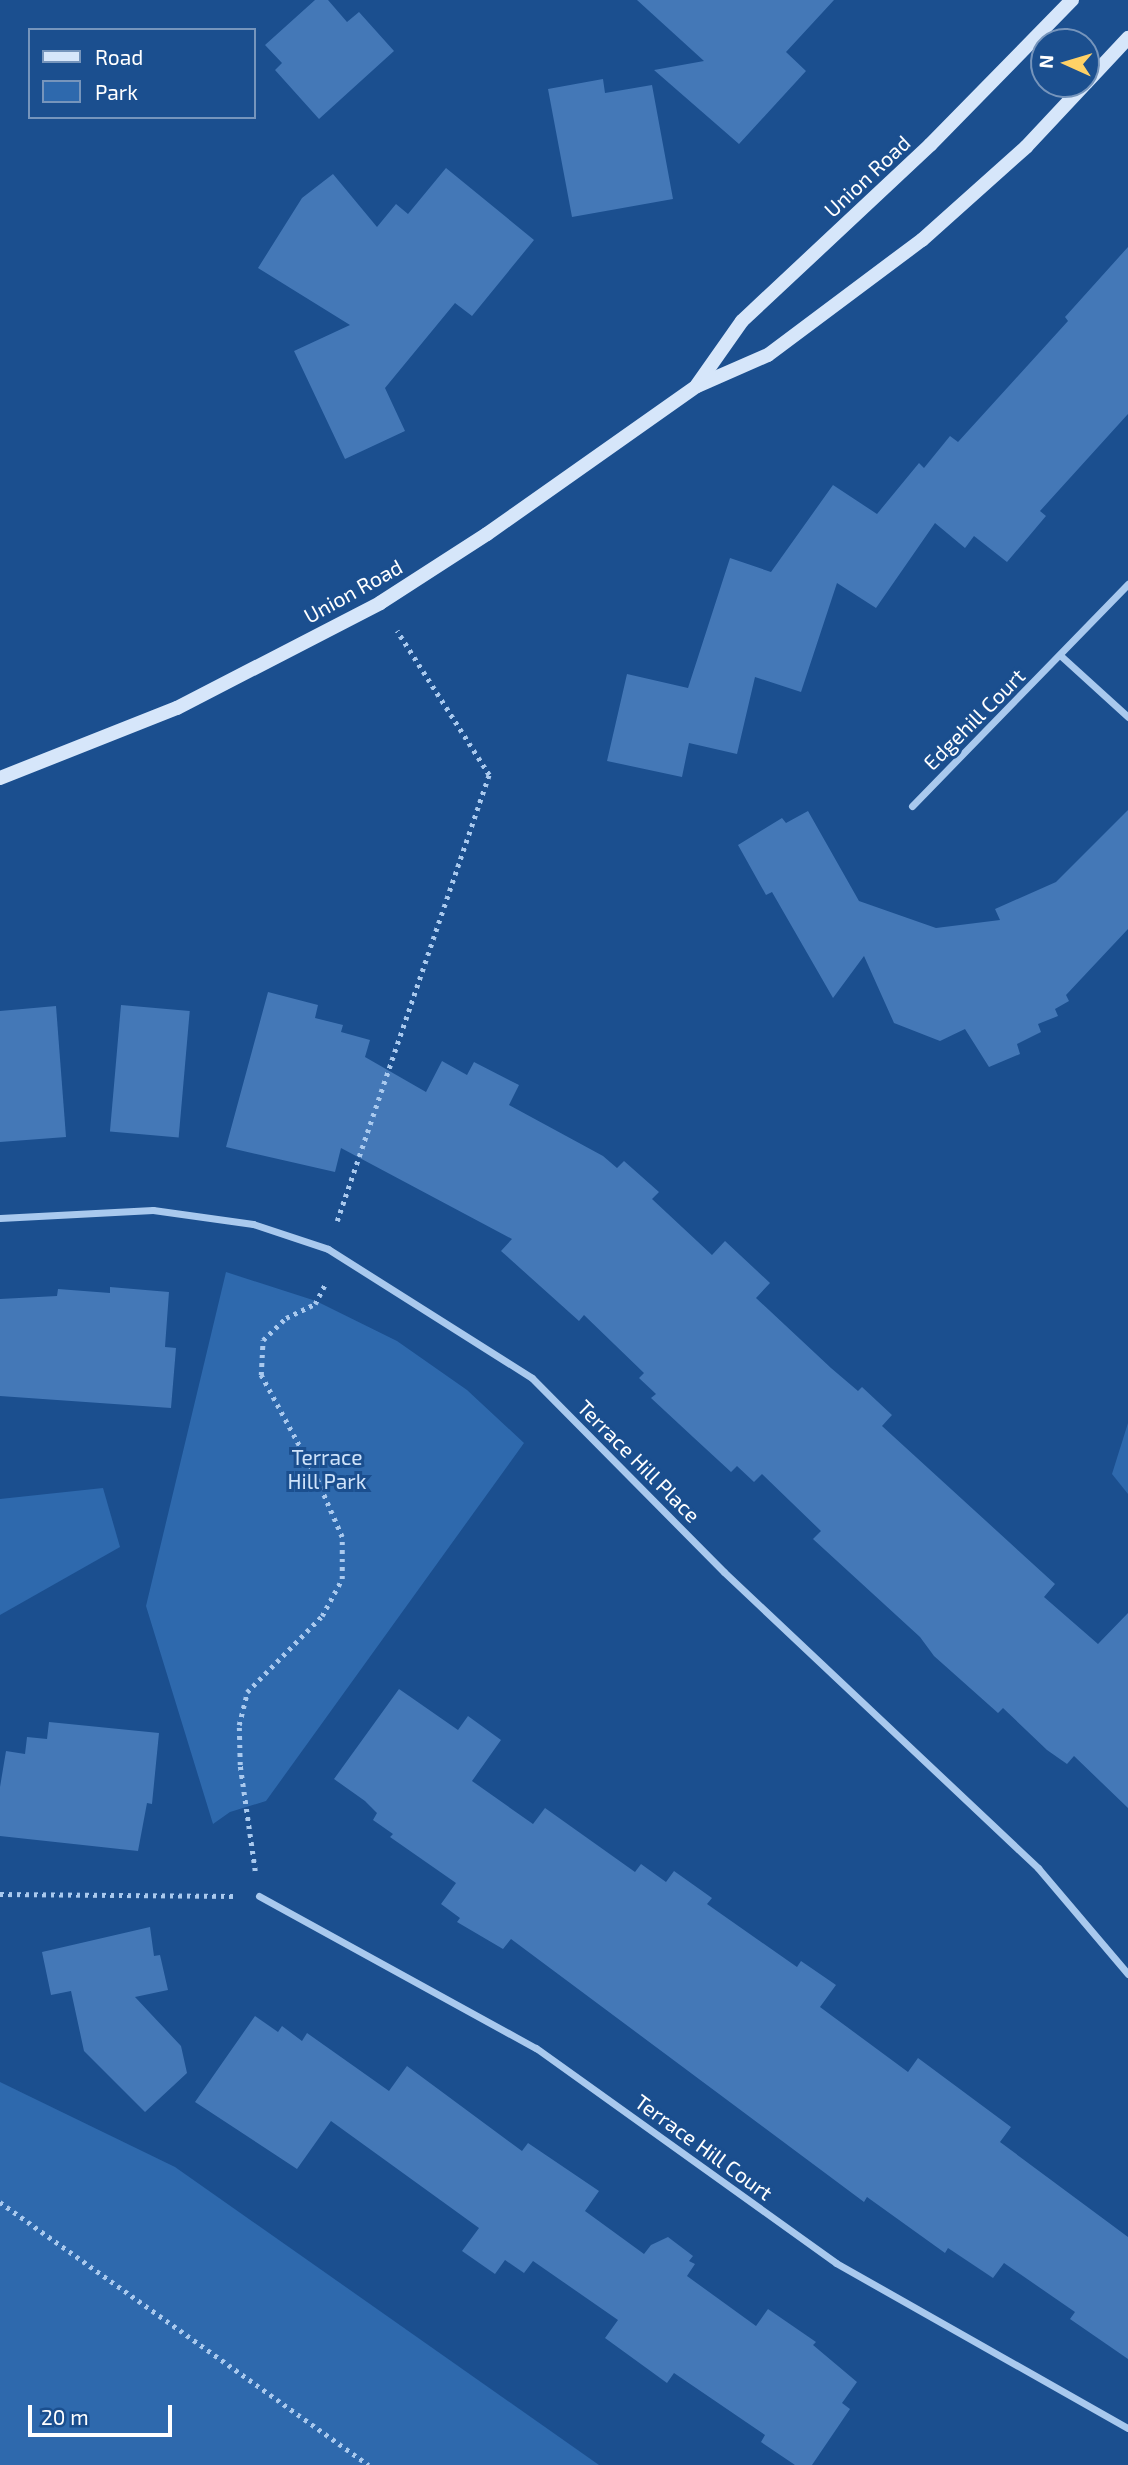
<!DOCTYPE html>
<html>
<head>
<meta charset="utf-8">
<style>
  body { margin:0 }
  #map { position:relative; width:1128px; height:2465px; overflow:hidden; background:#1b4f8f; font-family:"Exo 2",sans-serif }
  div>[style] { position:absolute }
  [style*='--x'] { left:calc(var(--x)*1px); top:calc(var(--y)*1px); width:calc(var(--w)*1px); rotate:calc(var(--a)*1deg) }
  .green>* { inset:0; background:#2e69ad }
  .building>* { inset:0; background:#4478b7; transform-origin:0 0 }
  .path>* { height:4.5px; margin-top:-2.25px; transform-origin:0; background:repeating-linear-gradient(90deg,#a9c9ee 0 3.5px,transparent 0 8.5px) }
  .street>* { height:7px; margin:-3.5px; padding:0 3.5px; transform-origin:3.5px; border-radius:3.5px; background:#a9c9ee }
  .secondary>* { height:14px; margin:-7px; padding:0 7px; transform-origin:7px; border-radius:7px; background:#d6e6fa }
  span { translate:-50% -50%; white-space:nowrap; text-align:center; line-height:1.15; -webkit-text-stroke:6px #1b4f8f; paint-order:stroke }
  .street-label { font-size:21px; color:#fff }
  .park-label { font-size:21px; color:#cfe3fa }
  .legend { position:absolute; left:28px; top:28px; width:228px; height:91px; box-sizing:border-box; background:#1b4f8f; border:2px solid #7695bc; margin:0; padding:9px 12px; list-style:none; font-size:21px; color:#fff }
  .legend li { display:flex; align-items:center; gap:14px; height:35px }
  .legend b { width:35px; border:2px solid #7695bc }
  .north { position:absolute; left:1030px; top:28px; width:70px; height:70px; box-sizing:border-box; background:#1b4f8f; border:2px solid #7695bc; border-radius:50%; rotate:274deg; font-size:19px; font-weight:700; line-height:28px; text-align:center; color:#fff }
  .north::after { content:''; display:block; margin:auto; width:24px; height:32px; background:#ffd166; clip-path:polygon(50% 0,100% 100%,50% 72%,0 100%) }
  .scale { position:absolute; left:28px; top:2405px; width:144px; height:32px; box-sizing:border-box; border:4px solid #fff; border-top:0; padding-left:9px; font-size:21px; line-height:24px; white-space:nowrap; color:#fff; -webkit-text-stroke:5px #1b4f8f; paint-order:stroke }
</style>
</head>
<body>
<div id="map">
  <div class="green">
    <i style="clip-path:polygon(226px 1272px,316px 1301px,397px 1341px,467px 1390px,524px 1443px,266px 1801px,230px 1812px,213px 1824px,146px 1606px)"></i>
    <i style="clip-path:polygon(1128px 1423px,1128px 1494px,1112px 1474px)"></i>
    <i style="clip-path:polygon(103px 1488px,120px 1547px,0 1615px,0 1499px)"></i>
    <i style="clip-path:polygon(0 2082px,175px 2167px,599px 2465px,0 2465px)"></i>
  </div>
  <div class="building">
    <i style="clip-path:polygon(315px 0,328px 0,347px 22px,359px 12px,394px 51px,319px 119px,275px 70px,282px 63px,265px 45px)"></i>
    <i style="clip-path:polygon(637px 0,834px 0,786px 52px,806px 71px,739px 144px,654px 70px,704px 61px)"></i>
    <i style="clip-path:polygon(603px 79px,605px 93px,652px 85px,673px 199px,572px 217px,548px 89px)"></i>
    <i style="clip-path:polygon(446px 168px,534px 240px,472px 316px,455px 303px,385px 388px,405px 431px,345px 459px,294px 351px,350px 325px,258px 268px,302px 198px,333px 174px,377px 227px,396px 204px,408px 214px)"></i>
    <i style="clip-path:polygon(1128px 247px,1128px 414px,1040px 511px,1046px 516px,1007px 562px,974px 536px,965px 548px,935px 523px,876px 608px,837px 583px,801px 692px,755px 677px,737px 754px,689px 743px,682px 777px,607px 761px,627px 674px,688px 688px,730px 558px,771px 572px,833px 485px,877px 514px,919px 463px,924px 468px,950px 436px,958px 442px,1068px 321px,1065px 317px)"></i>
    <i style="clip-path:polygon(1128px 810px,1128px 929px,1066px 995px,1069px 1001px,1055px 1009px,1058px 1016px,1038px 1024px,1041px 1032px,1017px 1044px,1020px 1054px,989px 1067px,965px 1029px,940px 1041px,894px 1023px,864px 956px,833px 998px,772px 892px,766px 895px,738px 845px,782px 818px,786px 823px,808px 811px,859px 901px,936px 928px,1000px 920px,995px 909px,1056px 882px)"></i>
    <i style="clip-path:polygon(268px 992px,318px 1005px,315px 1018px,343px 1025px,341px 1032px,370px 1040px,365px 1057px,426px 1092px,442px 1061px,467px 1075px,474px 1062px,519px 1085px,509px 1105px,603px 1156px,617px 1168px,624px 1161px,659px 1192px,652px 1199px,712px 1255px,725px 1241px,770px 1283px,756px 1298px,831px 1368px,858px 1391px,862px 1387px,892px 1415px,882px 1426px,1055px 1584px,1044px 1597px,1098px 1644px,1128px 1613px,1128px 1808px,1074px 1756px,1067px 1764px,1047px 1750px,1003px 1708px,998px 1713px,934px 1656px,920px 1637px,813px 1539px,821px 1531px,762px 1474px,754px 1482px,737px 1466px,731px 1472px,693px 1437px,651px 1398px,656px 1394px,639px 1378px,644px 1373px,584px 1315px,579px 1321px,501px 1251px,512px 1239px,341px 1148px,335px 1172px,226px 1147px)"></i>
    <i style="left:121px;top:1005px;width:69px;height:127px;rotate:5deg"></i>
    <i style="clip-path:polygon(56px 1006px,66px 1137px,0 1142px,0 1011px)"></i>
    <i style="clip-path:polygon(110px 1287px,169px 1292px,165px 1347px,176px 1348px,171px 1408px,0 1396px,0 1299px,57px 1296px,58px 1289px,110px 1293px)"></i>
    <i style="clip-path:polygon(399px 1689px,458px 1730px,468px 1716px,501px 1740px,472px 1781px,533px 1824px,545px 1808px,635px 1872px,641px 1864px,666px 1882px,674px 1871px,712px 1898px,707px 1904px,797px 1967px,801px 1961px,836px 1985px,820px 2007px,908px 2072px,918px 2058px,1011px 2127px,1000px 2142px,1128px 2237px,1128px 2359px,1070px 2319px,1075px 2312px,1004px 2263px,993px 2278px,948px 2248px,945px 2253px,867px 2197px,864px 2202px,511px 1939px,503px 1949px,457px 1922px,460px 1918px,441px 1904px,456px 1883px,390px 1837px,393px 1834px,373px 1820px,377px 1813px,365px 1801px,334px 1779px)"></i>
    <i style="clip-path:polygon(49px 1722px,159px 1733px,152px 1804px,147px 1803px,138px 1851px,0 1836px,0 1787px,6px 1751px,25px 1754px,27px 1737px,47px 1739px)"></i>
    <i style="clip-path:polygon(150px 1927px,154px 1956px,160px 1955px,168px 1990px,135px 1997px,181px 2046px,187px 2073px,145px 2112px,84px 2051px,71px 1991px,51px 1995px,42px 1952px)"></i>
    <i style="clip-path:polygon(255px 2016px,278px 2032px,282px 2026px,302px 2041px,307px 2033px,389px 2091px,407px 2066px,522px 2151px,528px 2143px,599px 2191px,585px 2211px,644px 2254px,651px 2245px,668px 2237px,693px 2256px,689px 2261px,695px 2264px,687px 2276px,756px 2326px,768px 2309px,816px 2342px,813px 2345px,857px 2382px,842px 2403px,850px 2409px,812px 2465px,795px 2465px,761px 2442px,765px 2435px,674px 2373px,667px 2383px,605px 2338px,618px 2320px,533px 2261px,524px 2273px,505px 2260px,495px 2274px,462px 2251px,479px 2228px,331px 2121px,297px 2169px,195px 2102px)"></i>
  </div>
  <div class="path">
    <i style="--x:337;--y:1221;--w:471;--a:-71.2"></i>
    <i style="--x:489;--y:775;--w:171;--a:-122.6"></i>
    <i style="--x:255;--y:1871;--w:107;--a:-98.1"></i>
    <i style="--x:240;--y:1765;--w:40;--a:-91.4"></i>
    <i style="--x:239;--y:1725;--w:34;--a:-76"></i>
    <i style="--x:247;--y:1692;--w:107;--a:-45.4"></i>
    <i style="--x:322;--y:1616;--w:42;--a:-61.6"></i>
    <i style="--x:342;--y:1579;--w:42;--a:-90"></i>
    <i style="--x:342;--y:1537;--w:68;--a:-113.5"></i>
    <i style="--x:315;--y:1475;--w:114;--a:-118.4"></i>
    <i style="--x:261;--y:1375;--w:35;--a:-87"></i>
    <i style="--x:263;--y:1340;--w:32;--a:-44"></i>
    <i style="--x:286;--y:1318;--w:32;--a:-26"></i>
    <i style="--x:315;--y:1304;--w:25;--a:-63"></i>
    <i style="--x:0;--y:1894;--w:234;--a:0.5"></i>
    <i style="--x:0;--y:2202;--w:453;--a:35.5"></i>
  </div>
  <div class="street">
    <i style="--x:1061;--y:656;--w:91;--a:42.3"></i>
    <i style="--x:912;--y:806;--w:310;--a:-45.8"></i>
    <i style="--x:0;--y:1218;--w:153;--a:-3"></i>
    <i style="--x:153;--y:1210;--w:101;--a:8"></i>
    <i style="--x:253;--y:1224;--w:79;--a:18.4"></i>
    <i style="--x:328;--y:1249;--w:241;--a:32.3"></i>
    <i style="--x:532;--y:1378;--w:273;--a:45.3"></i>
    <i style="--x:724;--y:1572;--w:432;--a:43.3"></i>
    <i style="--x:1038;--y:1868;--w:139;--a:49.7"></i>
    <i style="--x:259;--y:1896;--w:316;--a:28.8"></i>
    <i style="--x:536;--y:2048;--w:369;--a:35.6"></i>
    <i style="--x:836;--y:2263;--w:335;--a:29.5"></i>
  </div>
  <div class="secondary">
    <i style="--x:1086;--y:83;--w:62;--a:-47"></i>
    <i style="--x:697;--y:385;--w:78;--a:-54.9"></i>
    <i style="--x:742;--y:321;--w:258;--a:-43.1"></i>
    <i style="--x:930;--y:145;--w:203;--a:-45.6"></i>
    <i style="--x:0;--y:778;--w:190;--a:-21.6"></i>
    <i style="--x:177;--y:708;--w:229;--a:-27.3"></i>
    <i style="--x:380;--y:603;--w:127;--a:-32.8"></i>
    <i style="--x:487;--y:534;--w:257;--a:-35.2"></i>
    <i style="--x:697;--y:386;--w:77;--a:-23.6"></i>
    <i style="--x:768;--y:355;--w:192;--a:-36.8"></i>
    <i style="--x:922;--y:240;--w:140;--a:-41.8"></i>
    <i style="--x:1026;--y:147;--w:86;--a:-46.9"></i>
  </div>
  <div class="street-label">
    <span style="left:867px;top:176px;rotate:-43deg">Union Road</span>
    <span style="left:353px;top:591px;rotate:-29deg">Union Road</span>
    <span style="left:974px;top:719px;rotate:-45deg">Edgehill Court</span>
    <span style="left:639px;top:1461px;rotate:45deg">Terrace Hill Place</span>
    <span style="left:704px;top:2147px;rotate:36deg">Terrace Hill Court</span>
  </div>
  <div class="park-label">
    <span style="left:327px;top:1469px">Terrace<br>Hill Park</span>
  </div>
  <ul class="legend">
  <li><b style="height:9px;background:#d6e6fa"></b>Road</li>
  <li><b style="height:19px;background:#2e69ad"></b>Park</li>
  </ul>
  <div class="north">N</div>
  <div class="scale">20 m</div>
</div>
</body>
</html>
